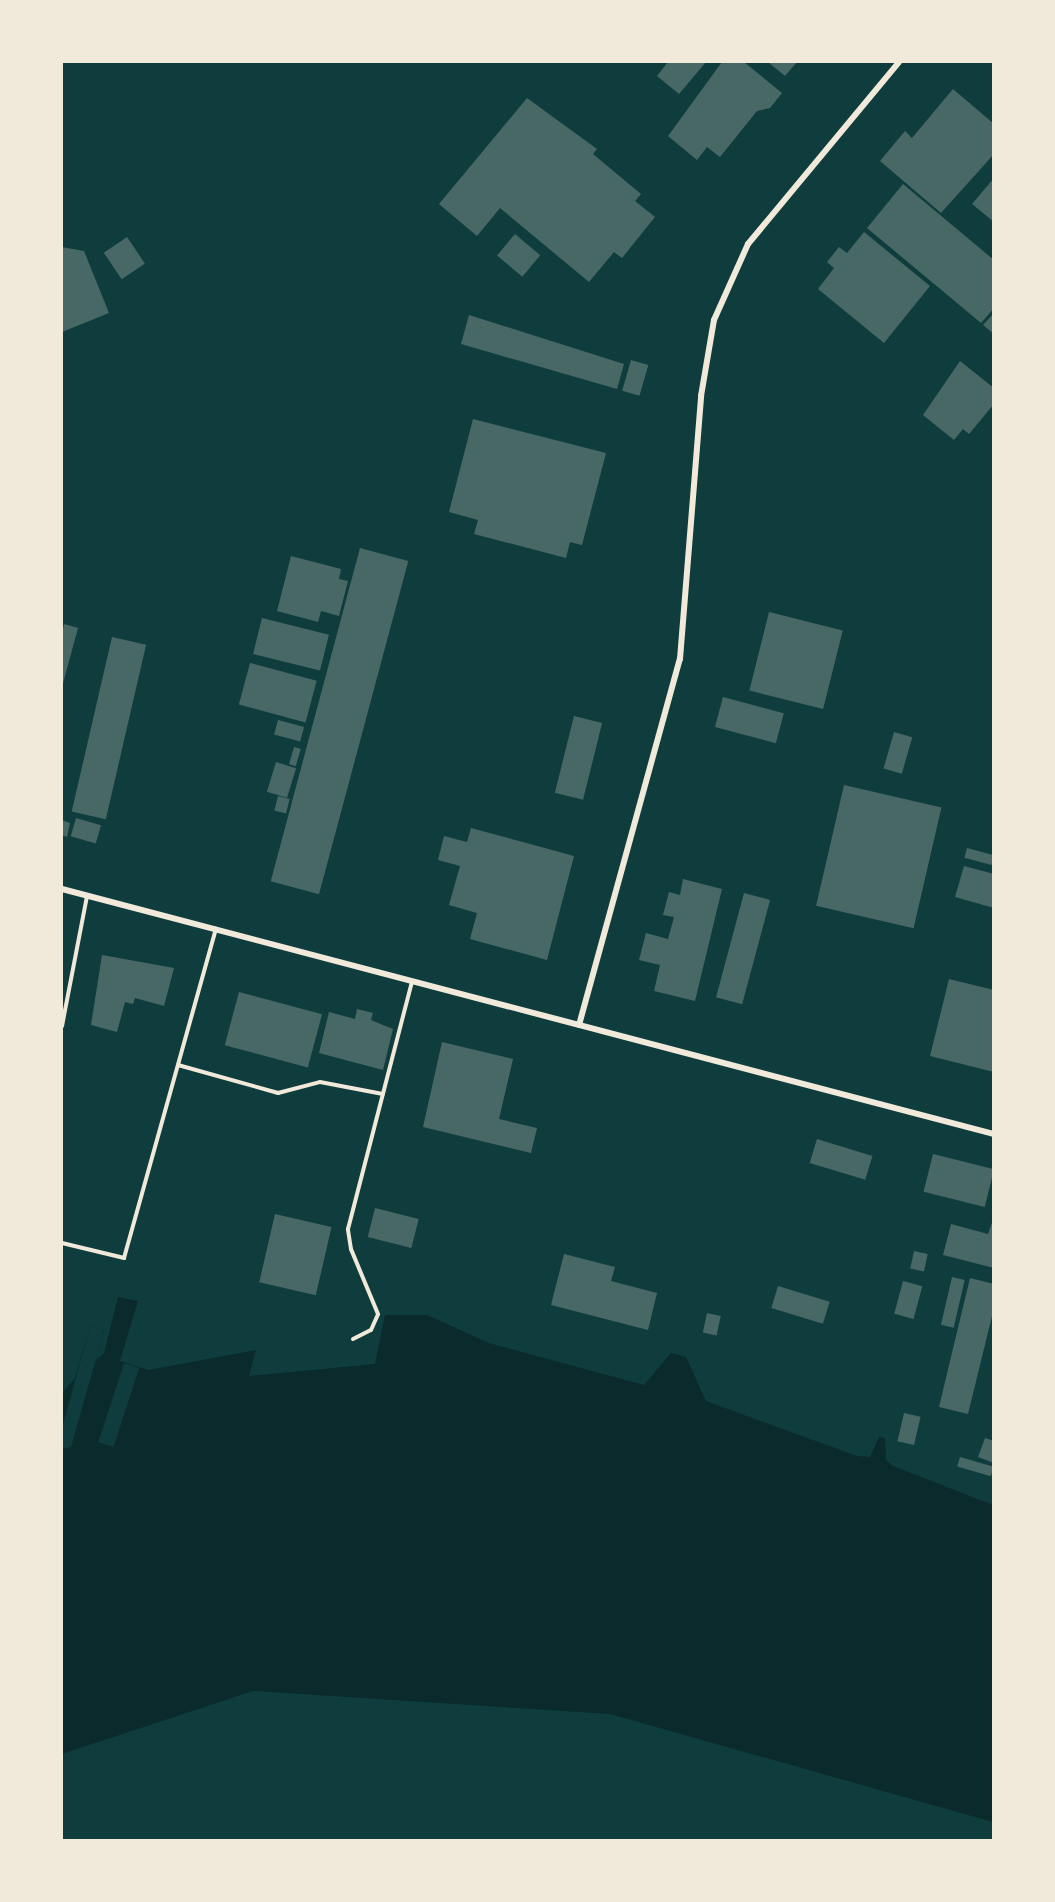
<!DOCTYPE html>
<html>
<head>
<meta charset="utf-8">
<style>
  body { margin:0 }
  #map { position:relative; width:1055px; height:1902px; overflow:hidden; background:#0f3d3e; font-family:Bitter,serif }
  div>[style] { position:absolute }
  [style*='--x'] { left:calc(var(--x)*1px); top:calc(var(--y)*1px); width:calc(var(--w)*1px); rotate:calc(var(--a)*1deg) }
  .water>* { inset:0; background:#0a2a2b }
  .pier>* { inset:0; background:#0f3d3e; transform-origin:0 0 }
  .building>* { inset:0; background:#486865; transform-origin:0 0 }
  .service>* { height:4px; margin:-2px; padding:0 2px; transform-origin:2px; border-radius:2px; background:#f1e9da }
  .minor>* { height:6px; margin:-3px; padding:0 3px; transform-origin:3px; border-radius:3px; background:#f1e9da }
  span { translate:-50% -50%; white-space:nowrap; text-align:center; line-height:1.15; -webkit-text-stroke:5px #f1e9da; paint-order:stroke }
  .frame { position:absolute; inset:0; border:63px solid #f1e9da; pointer-events:none }
</style>
</head>
<body>
<div id="map">
  <div class="water">
    <i style="clip-path:polygon(118px 1297px,138px 1301px,120px 1361px,149px 1370px,256px 1350px,249px 1376px,375px 1364px,385px 1315px,427px 1315px,489px 1343px,644px 1385px,671px 1353px,686px 1357px,706px 1401px,857px 1456px,870px 1457px,879px 1437px,885px 1438px,886px 1460px,893px 1466px,993px 1505px,993px 1822px,610px 1714px,253px 1691px,62px 1754px,62px 1393px,75px 1378px,90px 1326px,104px 1331px,96px 1360px,104px 1353px)"></i>
  </div>
  <div class="pier">
    <i style="clip-path:polygon(90px 1326px,104px 1331px,71px 1447px,62px 1449px,62px 1428px)"></i>
    <i style="left:124px;top:1363px;width:16px;height:83px;rotate:18deg"></i>
  </div>
  <div class="building">
    <i style="clip-path:polygon(668px 62px,706px 62px,679px 94px,657px 76px)"></i>
    <i style="clip-path:polygon(722px 62px,744px 62px,782px 93px,770px 108px,757px 111px,720px 157px,707px 147px,697px 160px,668px 136px)"></i>
    <i style="clip-path:polygon(768px 62px,797px 62px,785px 76px)"></i>
    <i style="clip-path:polygon(953px 89px,994px 124px,994px 154px,941px 213px,880px 161px,905px 131px,912px 138px)"></i>
    <i style="clip-path:polygon(527px 98px,597px 149px,593px 154px,641px 194px,635px 201px,655px 217px,622px 258px,614px 252px,589px 282px,500px 208px,477px 236px,439px 204px)"></i>
    <i style="clip-path:polygon(994px 178px,994px 222px,972px 204px)"></i>
    <i style="clip-path:polygon(903px 184px,994px 260px,994px 308px,981px 323px,867px 228px)"></i>
    <i style="clip-path:polygon(864px 232px,930px 286px,884px 343px,818px 289px,834px 268px,827px 262px,839px 247px,847px 253px)"></i>
    <i style="left:515px;top:234px;width:33px;height:28px;rotate:40deg"></i>
    <i style="left:127px;top:237px;width:32px;height:28px;rotate:56deg"></i>
    <i style="clip-path:polygon(62px 247px,84px 251px,109px 313px,62px 332px)"></i>
    <i style="clip-path:polygon(994px 313px,994px 334px,983px 325px)"></i>
    <i style="clip-path:polygon(469px 315px,624px 364px,617px 389px,461px 344px)"></i>
    <i style="left:631px;top:360px;width:18px;height:32px;rotate:16deg"></i>
    <i style="clip-path:polygon(960px 361px,994px 388px,994px 404px,969px 434px,963px 429px,954px 440px,923px 415px)"></i>
    <i style="clip-path:polygon(473px 419px,606px 453px,582px 545px,570px 542px,566px 558px,474px 534px,478px 520px,449px 512px)"></i>
    <i style="left:360px;top:548px;width:50px;height:345px;rotate:15deg"></i>
    <i style="clip-path:polygon(291px 556px,341px 569px,339px 579px,348px 581px,339px 616px,321px 611px,318px 622px,277px 611px)"></i>
    <i style="left:769px;top:612px;width:76px;height:81px;rotate:14deg"></i>
    <i style="left:262px;top:618px;width:69px;height:37px;rotate:14deg"></i>
    <i style="clip-path:polygon(64px 624px,78px 628px,62px 687px,62px 634px)"></i>
    <i style="left:112px;top:637px;width:35px;height:179px;rotate:13deg"></i>
    <i style="left:250px;top:663px;width:69px;height:43px;rotate:15deg"></i>
    <i style="left:723px;top:697px;width:63px;height:31px;rotate:15deg"></i>
    <i style="left:574px;top:716px;width:29px;height:79px;rotate:14deg"></i>
    <i style="left:278px;top:720px;width:27px;height:15px;rotate:15deg"></i>
    <i style="left:894px;top:732px;width:19px;height:38px;rotate:16deg"></i>
    <i style="left:294px;top:747px;width:7px;height:18px;rotate:16deg"></i>
    <i style="left:276px;top:762px;width:21px;height:31px;rotate:17deg"></i>
    <i style="left:844px;top:785px;width:100px;height:124px;rotate:13deg"></i>
    <i style="left:278px;top:796px;width:12px;height:15px;rotate:14deg"></i>
    <i style="left:76px;top:818px;width:26px;height:19px;rotate:16deg"></i>
    <i style="clip-path:polygon(62px 820px,70px 823px,67px 837px,62px 835px)"></i>
    <i style="clip-path:polygon(471px 828px,574px 856px,547px 960px,470px 939px,477px 913px,449px 905px,460px 866px,438px 860px,444px 836px,467px 842px)"></i>
    <i style="left:967px;top:848px;width:28px;height:10px;rotate:15deg"></i>
    <i style="clip-path:polygon(964px 866px,994px 874px,994px 908px,955px 897px)"></i>
    <i style="clip-path:polygon(683px 879px,722px 889px,695px 1001px,654px 991px,660px 965px,639px 960px,646px 933px,668px 939px,674px 917px,663px 915px,669px 892px,680px 895px)"></i>
    <i style="left:744px;top:893px;width:27px;height:108px;rotate:15deg"></i>
    <i style="clip-path:polygon(102px 955px,174px 968px,164px 1006px,135px 998px,133px 1004px,125px 1002px,117px 1032px,91px 1025px)"></i>
    <i style="clip-path:polygon(949px 979px,994px 990px,994px 1072px,930px 1056px)"></i>
    <i style="left:239px;top:992px;width:86px;height:55px;rotate:15deg"></i>
    <i style="clip-path:polygon(357px 1009px,373px 1013px,371px 1020px,393px 1029px,383px 1070px,319px 1053px,329px 1012px,355px 1019px)"></i>
    <i style="clip-path:polygon(442px 1042px,513px 1059px,499px 1119px,537px 1128px,531px 1153px,423px 1127px)"></i>
    <i style="left:817px;top:1139px;width:58px;height:25px;rotate:17deg"></i>
    <i style="left:933px;top:1154px;width:63px;height:39px;rotate:14deg"></i>
    <i style="left:375px;top:1208px;width:45px;height:30px;rotate:14deg"></i>
    <i style="left:275px;top:1214px;width:58px;height:70px;rotate:13deg"></i>
    <i style="clip-path:polygon(994px 1217px,994px 1268px,943px 1255px,951px 1224px,988px 1234px)"></i>
    <i style="left:914px;top:1251px;width:14px;height:18px;rotate:12deg"></i>
    <i style="clip-path:polygon(564px 1254px,615px 1267px,611px 1281px,657px 1293px,648px 1330px,551px 1305px)"></i>
    <i style="left:952px;top:1277px;width:13px;height:49px;rotate:13deg"></i>
    <i style="clip-path:polygon(970px 1278px,994px 1284px,994px 1308px,968px 1414px,939px 1407px)"></i>
    <i style="left:903px;top:1281px;width:20px;height:34px;rotate:15deg"></i>
    <i style="left:778px;top:1286px;width:54px;height:23px;rotate:17deg"></i>
    <i style="left:707px;top:1313px;width:14px;height:20px;rotate:12deg"></i>
    <i style="left:904px;top:1413px;width:17px;height:29px;rotate:13deg"></i>
    <i style="clip-path:polygon(985px 1438px,994px 1441px,994px 1463px,978px 1457px)"></i>
    <i style="left:960px;top:1457px;width:35px;height:10px;rotate:16deg"></i>
  </div>
  <div class="service">
    <i style="--x:62;--y:1026;--w:132;--a:-79.1"></i>
    <i style="--x:178;--y:1065;--w:104;--a:15.6"></i>
    <i style="--x:278;--y:1093;--w:43;--a:-14.7"></i>
    <i style="--x:320;--y:1082;--w:64;--a:10.8"></i>
    <i style="--x:62;--y:1243;--w:64;--a:13.6"></i>
    <i style="--x:124;--y:1258;--w:342;--a:-74.4"></i>
    <i style="--x:353;--y:1339;--w:20;--a:-27"></i>
    <i style="--x:371;--y:1330;--w:17;--a:-66"></i>
    <i style="--x:378;--y:1314;--w:70;--a:-112.6"></i>
    <i style="--x:351;--y:1249;--w:20;--a:-99"></i>
    <i style="--x:348;--y:1229;--w:256;--a:-75.5"></i>
  </div>
  <div class="minor">
    <i style="--x:62;--y:889;--w:964;--a:14.73"></i>
    <i style="--x:579;--y:1025;--w:380;--a:-74.6"></i>
    <i style="--x:680;--y:659;--w:264;--a:-85.4"></i>
    <i style="--x:701;--y:396;--w:77;--a:-80.3"></i>
    <i style="--x:714;--y:320;--w:83;--a:-65.9"></i>
    <i style="--x:748;--y:244;--w:236;--a:-50.3"></i>
  </div>
  <div class="frame"></div>
</div>
</body>
</html>
